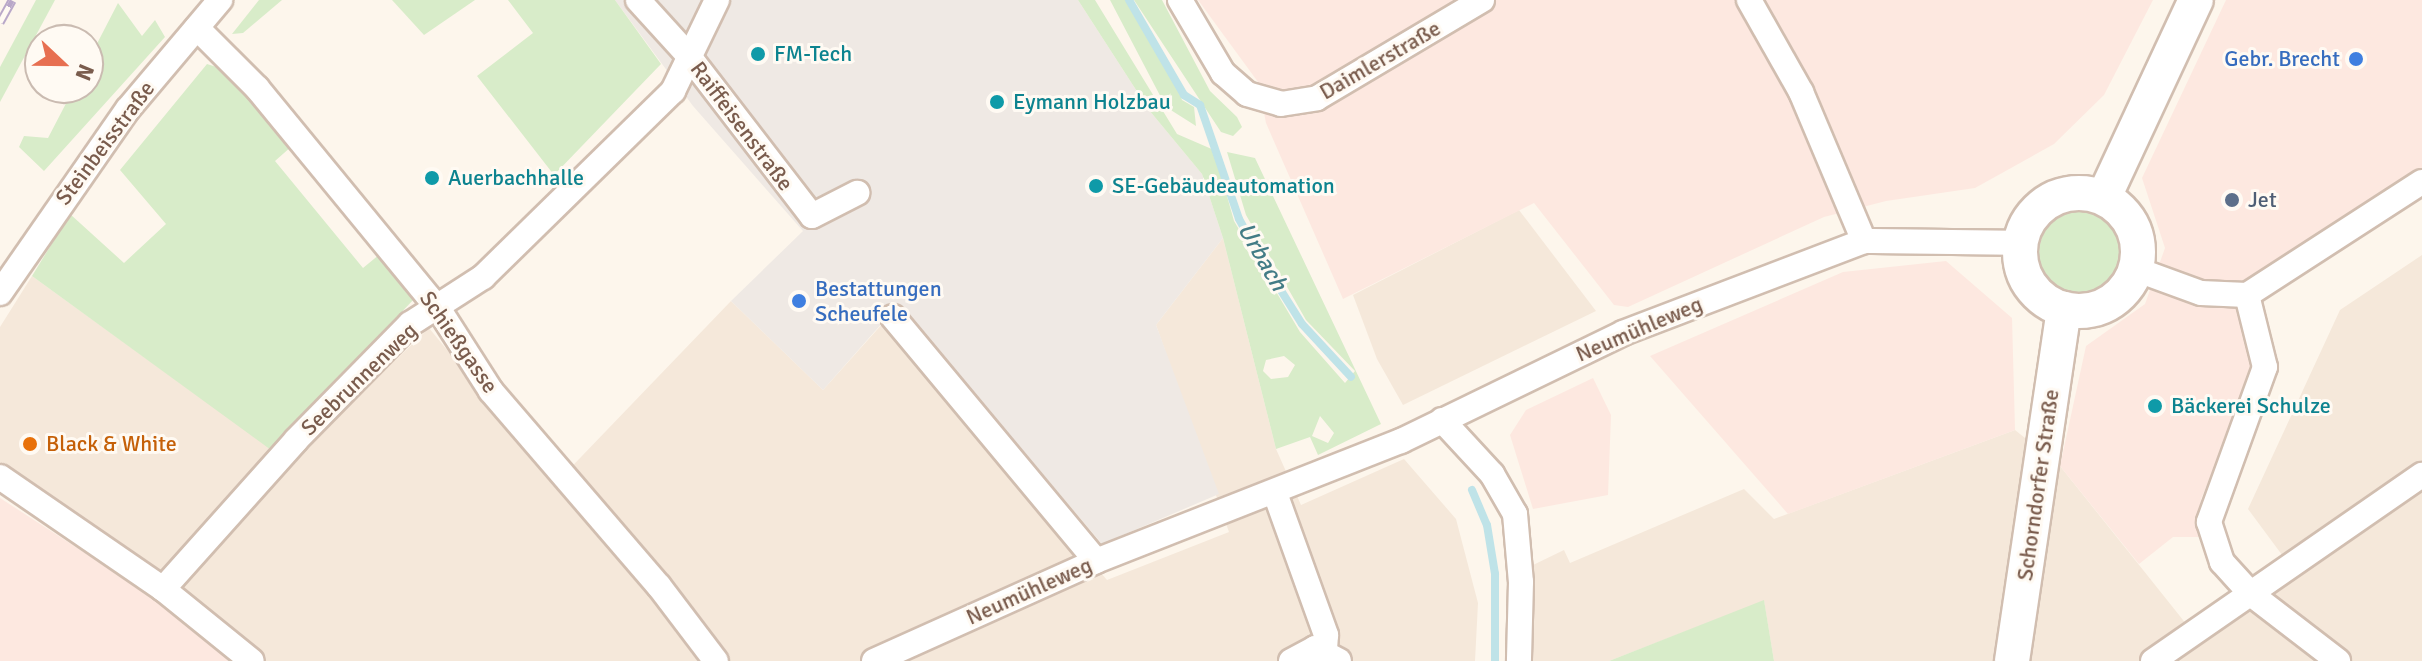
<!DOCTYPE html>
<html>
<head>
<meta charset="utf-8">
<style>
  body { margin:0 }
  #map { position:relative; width:2422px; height:661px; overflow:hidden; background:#fdf6ec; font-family:Signika,sans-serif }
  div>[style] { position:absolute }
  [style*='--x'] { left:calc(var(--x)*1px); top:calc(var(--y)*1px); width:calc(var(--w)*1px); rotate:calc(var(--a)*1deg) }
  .residential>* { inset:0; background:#f5e8da }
  .commercial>* { inset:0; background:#fde8e0 }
  .industrial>* { inset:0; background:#efe9e4 }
  .green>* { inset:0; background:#d8ecc9 }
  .round { border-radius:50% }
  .stream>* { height:8px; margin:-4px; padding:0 4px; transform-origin:4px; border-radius:4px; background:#bfe3e8 }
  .roads { filter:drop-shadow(2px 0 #d1beb0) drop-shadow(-2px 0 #d1beb0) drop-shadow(0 2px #d1beb0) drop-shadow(0 -2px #d1beb0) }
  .street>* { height:24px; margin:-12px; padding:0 12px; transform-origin:12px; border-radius:12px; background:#fff }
  .secondary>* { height:34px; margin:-17px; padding:0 17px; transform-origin:17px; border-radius:17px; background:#fff }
  .secondary>.ring { margin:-17px; padding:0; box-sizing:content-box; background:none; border:34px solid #fff; border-radius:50% }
  .rail>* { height:9px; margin-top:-4.5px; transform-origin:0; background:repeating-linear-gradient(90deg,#fffaf3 0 18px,#b9a8c9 0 36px); box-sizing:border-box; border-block:2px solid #b9a8c9 }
  .dots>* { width:22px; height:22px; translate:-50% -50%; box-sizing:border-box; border:4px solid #fffaf3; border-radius:50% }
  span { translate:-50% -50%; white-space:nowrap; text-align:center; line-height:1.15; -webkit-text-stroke:6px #fffaf3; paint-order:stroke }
  .culture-label { font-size:22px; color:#0d838f }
  .left { translate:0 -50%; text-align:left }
  .shop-label { font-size:22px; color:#366cbe }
  .right { translate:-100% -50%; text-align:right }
  .street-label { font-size:22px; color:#7a5c4d }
  .service-label { font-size:22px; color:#4e5e75 }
  .food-label { font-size:22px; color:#c56008 }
  .water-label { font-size:24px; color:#437c86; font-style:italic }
  .north { position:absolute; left:24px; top:24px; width:80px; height:80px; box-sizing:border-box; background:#fffaf3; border:2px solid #cabbb1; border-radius:50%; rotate:112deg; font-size:22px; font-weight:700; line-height:32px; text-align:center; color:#7a5c4d }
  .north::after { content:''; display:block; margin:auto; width:28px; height:36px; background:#e76f51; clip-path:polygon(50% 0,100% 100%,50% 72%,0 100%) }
</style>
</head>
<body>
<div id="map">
  <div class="residential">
    <i style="clip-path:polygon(1519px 210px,1596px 311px,1403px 405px,1377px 359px,1353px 295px)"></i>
    <i style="clip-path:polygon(1223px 238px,1276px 449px,1301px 505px,1404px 459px,1456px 519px,1478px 603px,1475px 661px,231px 661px,159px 601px,0 491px,0 327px,32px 276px,289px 462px,429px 328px,556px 483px,731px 301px,823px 390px,884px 322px,1107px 580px,1229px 532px,1156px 325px)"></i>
    <i style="clip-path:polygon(2422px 255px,2422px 661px,1774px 661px,1764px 601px,1609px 661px,1530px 661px,1531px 566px,1564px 550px,1570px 563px,1744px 489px,1774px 519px,2015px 430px,2060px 466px,2199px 640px,2297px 575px,2248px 509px,2340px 310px)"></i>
  </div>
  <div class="commercial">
    <i style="clip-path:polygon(1198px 0,2153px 0,2104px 95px,2054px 144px,1975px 188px,1886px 201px,1824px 217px,1628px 307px,1614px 305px,1534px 203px,1343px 299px,1266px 123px,1258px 82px)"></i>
    <i style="clip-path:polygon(2226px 0,2422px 0,2422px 171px,2268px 277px,2246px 330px,2253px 375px,2201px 499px,2199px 537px,2173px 537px,2139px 564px,2060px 466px,2086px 346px,2145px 304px,2165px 248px,2142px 178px)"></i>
    <i style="clip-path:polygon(1946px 261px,2012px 318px,2015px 430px,1788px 514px,1650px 356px,1843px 272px)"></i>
    <i style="clip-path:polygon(1593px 378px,1611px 415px,1608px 495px,1533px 509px,1510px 435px,1526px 410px)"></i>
    <i style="clip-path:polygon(0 498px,159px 601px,231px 661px,0 661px)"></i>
  </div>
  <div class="industrial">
    <i style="clip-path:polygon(615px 0,1078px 0,1149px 110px,1202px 174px,1223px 238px,1156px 325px,1219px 494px,1102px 544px,899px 304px,823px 390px,731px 301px,803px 231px,693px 106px)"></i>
  </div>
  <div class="green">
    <i style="clip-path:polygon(36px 0,55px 0,0 102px,0 67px)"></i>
    <i style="clip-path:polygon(259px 0,282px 0,243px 33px,232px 34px)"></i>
    <i style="clip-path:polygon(392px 0,475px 0,424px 35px)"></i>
    <i style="clip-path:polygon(508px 0,615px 0,661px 64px,554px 175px,477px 76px,533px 33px)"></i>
    <i style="clip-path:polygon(evenodd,1078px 0,1095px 0,1177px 134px,1214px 150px,1234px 221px,1300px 332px,1345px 383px,1355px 371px,1306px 320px,1246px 215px,1227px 152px,1255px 158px,1381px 424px,1318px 455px,1310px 437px,1276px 449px,1223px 238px,1202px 174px,1149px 110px,1078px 0,1284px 356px,1295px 365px,1288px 377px,1271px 379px,1263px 371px,1266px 360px,1284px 356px,1078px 0,1320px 416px,1334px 433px,1328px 443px,1312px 436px,1320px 416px)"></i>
    <i style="clip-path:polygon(1110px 0,1125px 0,1171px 71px,1182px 100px,1194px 107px,1196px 126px,1166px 107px)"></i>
    <i style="clip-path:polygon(1134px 0,1162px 0,1210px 91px,1237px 117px,1242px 127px,1233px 136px,1221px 132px)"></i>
    <i style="clip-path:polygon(118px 3px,142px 36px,155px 20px,165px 37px,44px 171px,19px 147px,24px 136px,48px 138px,74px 88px,88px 88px,88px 61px)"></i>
    <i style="clip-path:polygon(207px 64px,229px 71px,292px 146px,275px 161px,363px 268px,380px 254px,414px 299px,271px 450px,32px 276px,70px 214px,124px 263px,166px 224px,120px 170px)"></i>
    <i class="round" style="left:2039px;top:209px;width:88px;height:88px"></i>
    <i style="clip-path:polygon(1764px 600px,1774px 661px,1609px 661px)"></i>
  </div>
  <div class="stream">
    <i style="--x:1129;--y:0;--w:110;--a:59.9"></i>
    <i style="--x:1184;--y:95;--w:19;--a:32"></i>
    <i style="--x:1200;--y:105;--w:120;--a:71.1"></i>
    <i style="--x:1239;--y:219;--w:49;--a:60.8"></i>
    <i style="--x:1263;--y:262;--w:73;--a:57.8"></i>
    <i style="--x:1302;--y:324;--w:72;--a:47.2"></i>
    <i style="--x:1472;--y:490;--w:38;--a:67"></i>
    <i style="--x:1487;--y:525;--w:50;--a:80.7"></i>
    <i style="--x:1495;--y:574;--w:87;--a:90"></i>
  </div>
  <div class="roads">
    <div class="street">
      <i style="--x:638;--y:0;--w:74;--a:47.7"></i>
      <i style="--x:688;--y:55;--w:203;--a:52.4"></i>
      <i style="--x:812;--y:216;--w:51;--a:-27.1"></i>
      <i style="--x:1180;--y:0;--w:85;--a:59.5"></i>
      <i style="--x:1223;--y:73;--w:32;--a:41"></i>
      <i style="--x:1247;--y:94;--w:35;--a:16"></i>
      <i style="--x:1281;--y:104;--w:36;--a:-9"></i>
      <i style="--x:1317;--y:98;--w:192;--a:-30.7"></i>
      <i style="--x:1749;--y:0;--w:106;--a:60.5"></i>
      <i style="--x:1801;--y:92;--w:162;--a:67.1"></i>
      <i style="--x:197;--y:28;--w:85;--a:45"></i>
      <i style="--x:257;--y:88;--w:285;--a:50.6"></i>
      <i style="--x:438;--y:308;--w:98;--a:57.4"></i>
      <i style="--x:491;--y:391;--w:257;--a:49.3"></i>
      <i style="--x:659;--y:586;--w:94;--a:52.8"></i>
      <i style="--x:2135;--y:269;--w:70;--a:20"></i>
      <i style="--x:2201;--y:293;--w:46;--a:2.5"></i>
      <i style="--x:2247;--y:295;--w:208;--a:-32.9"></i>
      <i style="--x:0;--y:293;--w:224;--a:-55.2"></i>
      <i style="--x:128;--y:109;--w:143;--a:-49.8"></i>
      <i style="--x:2247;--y:295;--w:74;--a:76"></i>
      <i style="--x:2265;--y:367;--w:165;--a:109.9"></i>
      <i style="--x:2209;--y:522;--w:42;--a:72"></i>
      <i style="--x:2222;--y:562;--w:43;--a:47.8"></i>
      <i style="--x:2251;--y:594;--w:110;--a:37.6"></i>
      <i style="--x:893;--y:317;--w:317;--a:50.2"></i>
      <i style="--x:1442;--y:420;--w:74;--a:47.2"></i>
      <i style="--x:1492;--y:474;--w:46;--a:60.1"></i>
      <i style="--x:1515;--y:514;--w:68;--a:85"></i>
      <i style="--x:1521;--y:582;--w:79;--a:91.5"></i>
      <i style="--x:0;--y:477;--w:198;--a:34.5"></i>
      <i style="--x:163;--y:589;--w:114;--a:39"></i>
      <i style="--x:1275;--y:493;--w:151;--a:70.2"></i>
      <i style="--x:1326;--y:635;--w:15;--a:94"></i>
      <i style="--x:163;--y:589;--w:200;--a:-48.2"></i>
      <i style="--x:296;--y:440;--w:163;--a:-45.5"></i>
      <i style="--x:410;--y:324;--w:87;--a:-32.8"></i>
      <i style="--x:483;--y:277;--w:266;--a:-44.4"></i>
      <i style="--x:673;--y:91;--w:101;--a:-64.2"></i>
      <i style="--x:874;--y:661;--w:243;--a:-24.2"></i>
      <i style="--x:1096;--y:561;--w:328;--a:-21.5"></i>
      <i style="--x:1401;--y:441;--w:247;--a:-25.9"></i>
      <i style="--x:1623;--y:333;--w:258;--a:-20.9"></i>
      <i style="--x:1864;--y:241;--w:156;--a:0.7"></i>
      <i style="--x:1291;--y:661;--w:27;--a:-28"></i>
      <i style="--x:1315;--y:648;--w:27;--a:28"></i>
      <i style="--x:2153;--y:661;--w:327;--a:-34.7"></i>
    </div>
    <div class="secondary">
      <i class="ring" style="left:2020px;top:193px;width:84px;height:84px"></i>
      <i style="--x:2104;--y:197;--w:217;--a:-65"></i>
      <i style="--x:2012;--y:661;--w:356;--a:-81.6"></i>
    </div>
  </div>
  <div class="rail">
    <i style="--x:0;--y:22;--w:25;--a:-61"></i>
  </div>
  <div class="dots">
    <i style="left:758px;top:54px;background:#0f9aa8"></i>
    <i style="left:2356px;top:59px;background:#3f7fe0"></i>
    <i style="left:997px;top:102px;background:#0f9aa8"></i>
    <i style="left:432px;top:178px;background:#0f9aa8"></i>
    <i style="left:1096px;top:186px;background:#0f9aa8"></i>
    <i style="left:2232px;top:200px;background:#5c6f8a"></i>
    <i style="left:799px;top:301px;background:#3f7fe0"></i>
    <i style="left:2155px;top:406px;background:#0f9aa8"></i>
    <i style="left:30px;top:444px;background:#e8710a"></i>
  </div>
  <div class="culture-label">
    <span class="left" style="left:774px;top:54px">FM-Tech</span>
    <span class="left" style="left:1013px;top:102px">Eymann Holzbau</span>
    <span class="left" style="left:448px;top:178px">Auerbachhalle</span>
    <span class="left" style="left:1112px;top:186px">SE-Gebäudeautomation</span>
    <span class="left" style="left:2171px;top:406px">Bäckerei Schulze</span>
  </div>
  <div class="shop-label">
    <span class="right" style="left:2340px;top:59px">Gebr. Brecht</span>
    <span class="left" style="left:815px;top:301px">Bestattungen<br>Scheufele</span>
  </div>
  <div class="street-label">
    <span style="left:1380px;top:60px;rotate:-30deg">Daimlerstraße</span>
    <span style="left:742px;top:126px;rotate:53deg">Raiffeisenstraße</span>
    <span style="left:105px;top:143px;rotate:-53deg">Steinbeisstraße</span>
    <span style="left:1639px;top:329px;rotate:-23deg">Neumühleweg</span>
    <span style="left:459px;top:342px;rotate:55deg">Schießgasse</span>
    <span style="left:359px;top:379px;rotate:-44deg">Seebrunnenweg</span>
    <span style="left:2038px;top:485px;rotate:-82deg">Schorndorfer Straße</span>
    <span style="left:1029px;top:591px;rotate:-24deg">Neumühleweg</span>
  </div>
  <div class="service-label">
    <span class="left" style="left:2248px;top:200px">Jet</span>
  </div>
  <div class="food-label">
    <span class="left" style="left:46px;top:444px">Black &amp; White</span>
  </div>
  <div class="water-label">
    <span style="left:1262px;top:257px;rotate:60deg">Urbach</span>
  </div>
  <div class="north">N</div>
</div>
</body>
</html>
